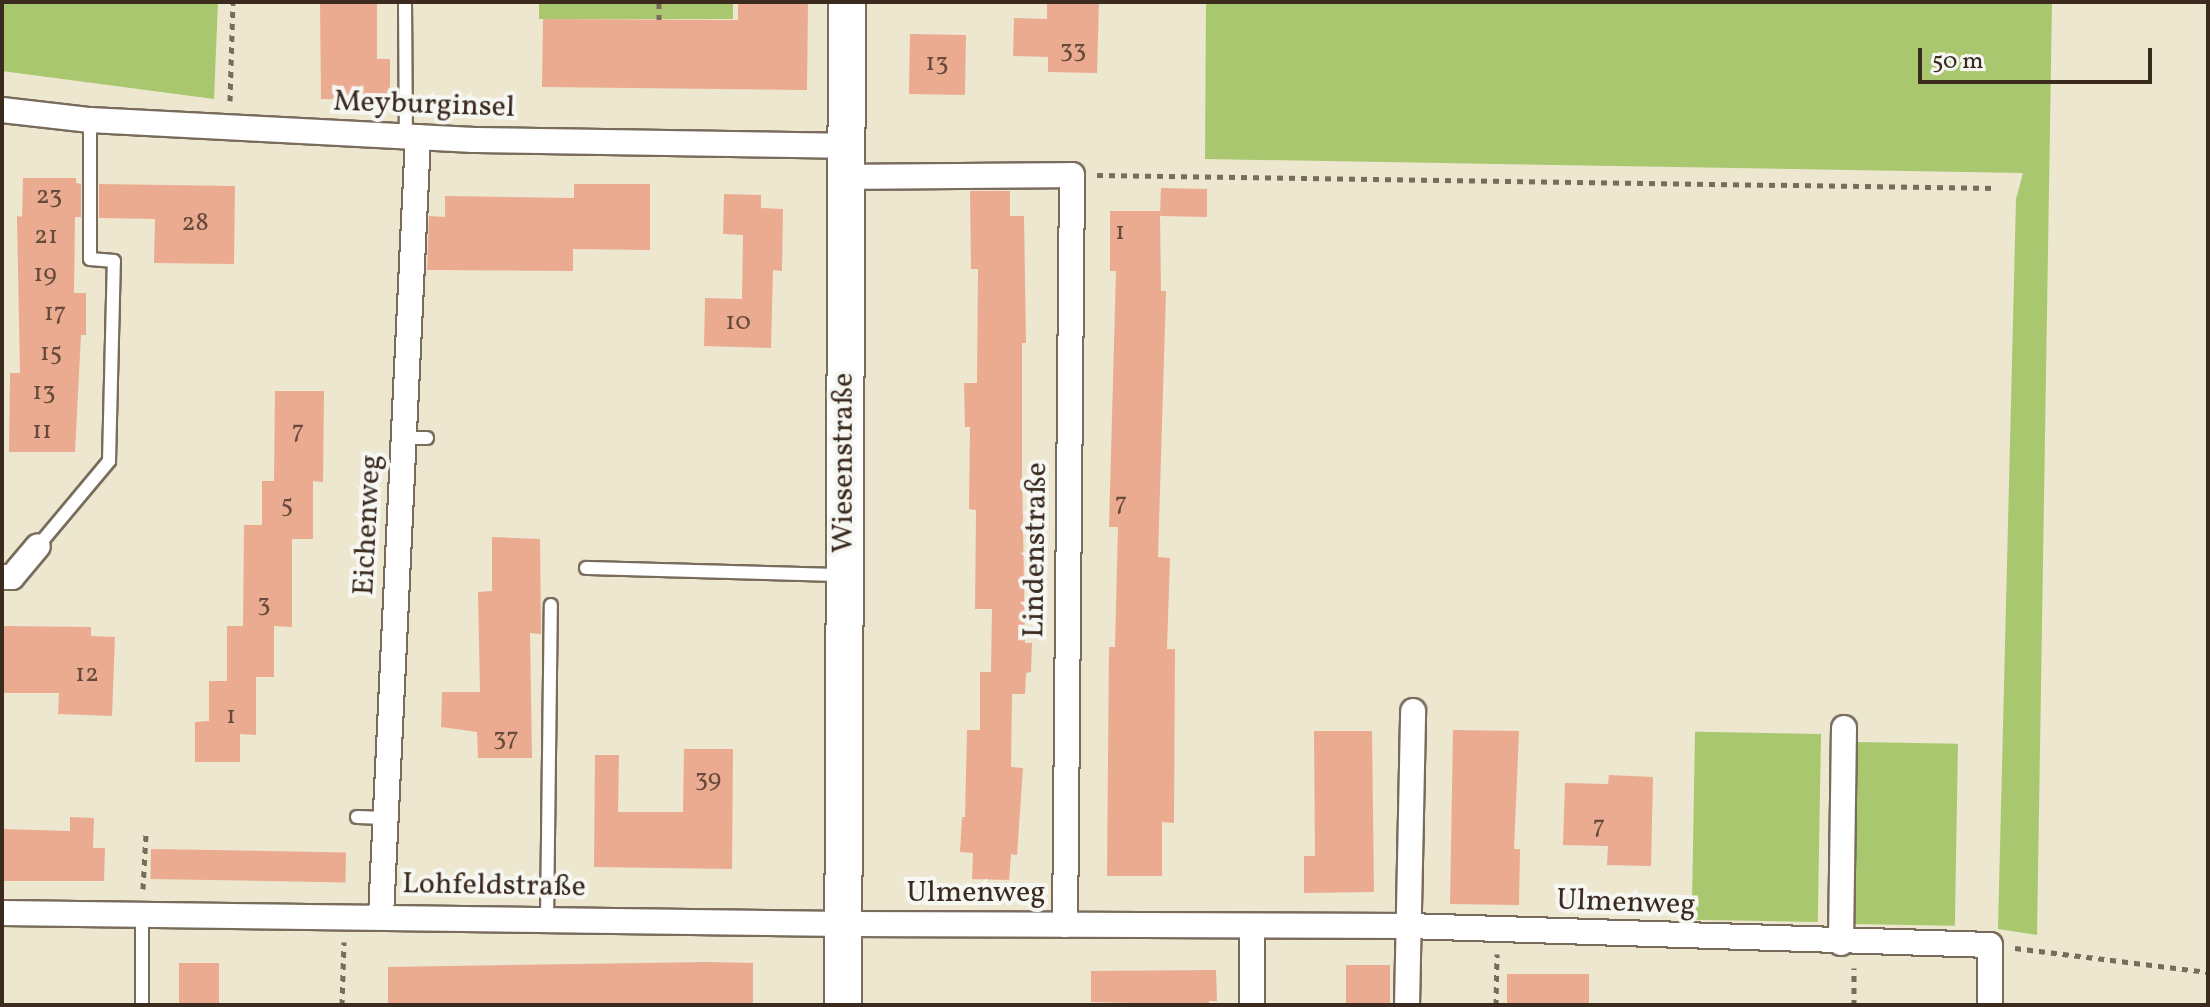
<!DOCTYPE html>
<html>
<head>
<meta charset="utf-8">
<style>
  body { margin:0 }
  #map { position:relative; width:2210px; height:1007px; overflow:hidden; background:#ece7ce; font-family:Vollkorn,serif }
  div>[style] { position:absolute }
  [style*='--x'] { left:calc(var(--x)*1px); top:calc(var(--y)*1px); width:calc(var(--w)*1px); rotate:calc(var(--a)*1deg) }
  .green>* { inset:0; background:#a9c76e; transform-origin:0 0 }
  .building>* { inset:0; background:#eaab91; transform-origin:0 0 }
  .path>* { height:5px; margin-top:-2.5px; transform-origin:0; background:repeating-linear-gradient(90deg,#796c5c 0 6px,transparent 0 12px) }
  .roads { filter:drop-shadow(2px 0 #796c5c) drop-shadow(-2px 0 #796c5c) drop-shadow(0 2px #796c5c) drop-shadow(0 -2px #796c5c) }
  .lane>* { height:12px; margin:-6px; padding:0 6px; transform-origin:6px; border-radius:6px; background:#fff }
  .street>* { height:24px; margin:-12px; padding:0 12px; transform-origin:12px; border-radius:12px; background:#fff }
  .secondary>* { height:36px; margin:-18px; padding:0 18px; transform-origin:18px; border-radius:18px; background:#fff }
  span { translate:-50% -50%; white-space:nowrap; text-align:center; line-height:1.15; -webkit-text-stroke:8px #f6f6f2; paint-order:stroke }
  .number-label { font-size:26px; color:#674a3b }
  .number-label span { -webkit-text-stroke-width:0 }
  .street-label { font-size:30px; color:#3b2a1e }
  .frame { position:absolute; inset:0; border:4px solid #3b2a1e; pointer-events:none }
  .scale { position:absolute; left:1918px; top:48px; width:234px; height:36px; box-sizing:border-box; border:4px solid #3b2a1e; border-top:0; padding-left:10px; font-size:24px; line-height:28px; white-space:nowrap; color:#3b2a1e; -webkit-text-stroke:6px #f6f6f2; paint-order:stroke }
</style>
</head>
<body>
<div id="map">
  <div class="green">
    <i style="clip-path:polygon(2px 2px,218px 2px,214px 99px,2px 71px)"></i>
    <i style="left:539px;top:2px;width:194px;height:17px"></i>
    <i style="clip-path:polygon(1206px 2px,2052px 2px,2037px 935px,1998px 929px,2016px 199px,2023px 173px,1205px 159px)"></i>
    <i style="left:1821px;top:734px;width:188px;height:126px;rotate:91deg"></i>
    <i style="left:1854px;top:742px;width:104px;height:182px;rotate:1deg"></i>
  </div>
  <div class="building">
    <i style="clip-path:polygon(320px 2px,377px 2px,377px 59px,390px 59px,390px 100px,321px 99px)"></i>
    <i style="clip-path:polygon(738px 2px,808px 2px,807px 90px,542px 87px,543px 19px,738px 20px)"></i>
    <i style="clip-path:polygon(1047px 2px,1099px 2px,1097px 73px,1048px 72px,1048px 57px,1013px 56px,1014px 18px,1047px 19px)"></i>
    <i style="left:910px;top:34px;width:56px;height:60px;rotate:1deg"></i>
    <i style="clip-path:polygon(23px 178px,76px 178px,76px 183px,81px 184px,81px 217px,75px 217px,74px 293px,86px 293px,86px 335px,81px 335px,75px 452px,9px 452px,10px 373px,20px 373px,17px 216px,22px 217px)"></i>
    <i style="clip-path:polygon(99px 184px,235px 186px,234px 264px,154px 263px,155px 219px,99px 218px)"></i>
    <i style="clip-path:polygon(574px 184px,650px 184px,650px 250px,573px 249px,573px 271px,427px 270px,429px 216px,445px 217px,445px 196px,574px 198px)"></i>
    <i style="clip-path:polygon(1161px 188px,1207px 189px,1207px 217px,1160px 216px,1161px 291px,1166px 291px,1158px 557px,1170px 558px,1167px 649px,1175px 649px,1174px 823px,1162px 822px,1162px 876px,1107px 876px,1109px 647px,1115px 647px,1118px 527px,1109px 527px,1116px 271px,1110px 271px,1110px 211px,1160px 211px,1160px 215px)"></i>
    <i style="clip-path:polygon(970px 191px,1010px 191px,1010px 216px,1024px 216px,1026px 343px,1022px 343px,1022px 467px,1025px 643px,1032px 643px,1031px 672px,1026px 673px,1025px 694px,1012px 694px,1011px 767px,1023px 768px,1017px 855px,1011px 854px,1009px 880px,972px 879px,973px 853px,960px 852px,962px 817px,965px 817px,967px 730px,980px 730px,980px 672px,991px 672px,992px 609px,975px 609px,976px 510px,969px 509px,970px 427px,965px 427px,964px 383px,977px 383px,978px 269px,971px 269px)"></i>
    <i style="clip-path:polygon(724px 194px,761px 195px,761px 208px,783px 209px,782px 271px,773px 270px,771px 348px,704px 346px,705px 298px,742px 299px,743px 235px,723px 234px)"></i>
    <i style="clip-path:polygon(275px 391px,324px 391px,323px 482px,313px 481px,313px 539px,292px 539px,292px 627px,274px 626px,274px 677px,256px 677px,256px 735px,240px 734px,240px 762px,195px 762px,195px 722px,209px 721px,209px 681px,227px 681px,227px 626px,243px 626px,244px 525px,262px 525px,262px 481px,274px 481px)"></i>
    <i style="clip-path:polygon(492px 537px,540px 539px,541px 634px,530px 633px,532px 758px,478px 758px,477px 732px,441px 727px,442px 692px,480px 692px,478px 592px,492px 591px)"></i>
    <i style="clip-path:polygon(2px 626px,91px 627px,91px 636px,115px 637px,112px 716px,58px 714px,59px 693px,2px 693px)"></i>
    <i style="clip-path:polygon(1453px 730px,1519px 731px,1514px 849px,1520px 849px,1519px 905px,1450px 904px)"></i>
    <i style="clip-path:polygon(1314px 731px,1372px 731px,1374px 892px,1304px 893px,1304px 856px,1315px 856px)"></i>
    <i style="clip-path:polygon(684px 749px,733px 749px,732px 869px,594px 867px,595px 755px,619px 755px,618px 812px,683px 812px)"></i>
    <i style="clip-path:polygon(1609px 775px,1653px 777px,1651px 866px,1607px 865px,1608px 846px,1563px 845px,1565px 783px,1608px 784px)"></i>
    <i style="clip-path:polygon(70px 817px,94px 818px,93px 848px,105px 848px,104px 881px,2px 881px,2px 829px,70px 831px)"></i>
    <i style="left:151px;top:849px;width:195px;height:30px;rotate:1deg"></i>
    <i style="clip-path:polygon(707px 962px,753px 963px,753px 1005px,388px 1005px,388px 967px)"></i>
    <i style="left:179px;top:963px;width:40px;height:42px"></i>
    <i style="left:1346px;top:965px;width:44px;height:40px"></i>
    <i style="clip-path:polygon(1216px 970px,1217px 1001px,1209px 1001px,1209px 1005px,1091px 1002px,1091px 971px)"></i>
    <i style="left:1507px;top:974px;width:82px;height:31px"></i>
  </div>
  <div class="path">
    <i style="--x:659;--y:20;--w:18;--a:-90"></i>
    <i style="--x:230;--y:101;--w:99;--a:-88.3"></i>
    <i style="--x:1097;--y:175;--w:900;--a:0.83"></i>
    <i style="--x:143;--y:889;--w:55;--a:-86.9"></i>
    <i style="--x:2015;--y:948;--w:194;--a:7.1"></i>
    <i style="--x:342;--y:1005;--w:63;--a:-88.2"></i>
    <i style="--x:1496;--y:1005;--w:51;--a:-88.9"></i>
    <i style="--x:1854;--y:1005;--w:37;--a:-90"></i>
  </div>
  <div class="roads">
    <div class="lane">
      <i style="--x:405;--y:2;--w:134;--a:89.6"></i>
      <i style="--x:404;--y:438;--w:23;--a:0"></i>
      <i style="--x:38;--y:546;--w:111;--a:-50.1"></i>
      <i style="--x:109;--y:461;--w:200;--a:-88.6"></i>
      <i style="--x:114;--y:261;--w:24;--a:-175"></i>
      <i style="--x:90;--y:259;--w:139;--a:-90"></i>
      <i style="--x:586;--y:568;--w:254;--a:1.6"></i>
      <i style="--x:357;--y:817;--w:28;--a:2"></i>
      <i style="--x:547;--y:919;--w:314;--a:-89.3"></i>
      <i style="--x:142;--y:1005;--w:92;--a:-90"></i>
    </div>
    <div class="street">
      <i style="--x:2;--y:110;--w:89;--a:6.5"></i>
      <i style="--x:90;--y:120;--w:384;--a:3"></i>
      <i style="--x:473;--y:140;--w:372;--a:0.9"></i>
      <i style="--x:845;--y:177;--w:227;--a:-0.5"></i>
      <i style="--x:1072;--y:175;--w:750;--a:90.53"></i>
      <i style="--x:2;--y:577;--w:10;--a:0"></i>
      <i style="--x:12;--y:577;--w:40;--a:-50"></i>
      <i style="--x:2;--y:913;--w:842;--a:0.75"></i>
      <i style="--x:844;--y:924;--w:564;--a:0.2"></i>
      <i style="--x:1408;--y:926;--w:582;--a:1.87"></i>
      <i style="--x:1990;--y:945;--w:60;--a:90"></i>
      <i style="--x:381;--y:916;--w:780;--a:-87.28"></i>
      <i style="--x:1841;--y:943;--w:215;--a:-89.2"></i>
      <i style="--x:1252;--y:1005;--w:79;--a:-90"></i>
      <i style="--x:1407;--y:1005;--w:294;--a:-88.8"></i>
    </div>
    <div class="secondary">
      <i style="--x:843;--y:1005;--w:1003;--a:-89.77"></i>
    </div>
  </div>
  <div class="number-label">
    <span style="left:1073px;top:51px">33</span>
    <span style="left:937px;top:64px">13</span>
    <span style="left:49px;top:197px">23</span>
    <span style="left:195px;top:224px">28</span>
    <span style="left:1120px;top:233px">1</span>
    <span style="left:46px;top:237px">21</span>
    <span style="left:45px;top:275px">19</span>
    <span style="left:55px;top:314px">17</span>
    <span style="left:738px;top:323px">10</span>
    <span style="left:51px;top:354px">15</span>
    <span style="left:44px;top:393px">13</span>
    <span style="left:42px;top:432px">11</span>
    <span style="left:298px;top:432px">7</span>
    <span style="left:1121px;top:504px">7</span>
    <span style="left:287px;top:506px">5</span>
    <span style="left:264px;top:605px">3</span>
    <span style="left:87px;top:675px">12</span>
    <span style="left:231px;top:717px">1</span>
    <span style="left:506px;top:739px">37</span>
    <span style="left:708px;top:780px">39</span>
    <span style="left:1599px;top:827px">7</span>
  </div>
  <div class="street-label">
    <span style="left:424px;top:105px;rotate:2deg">Meyburginsel</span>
    <span style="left:844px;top:463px;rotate:-90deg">Wiesenstraße</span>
    <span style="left:368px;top:525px;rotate:-87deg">Eichenweg</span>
    <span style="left:1036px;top:550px;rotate:-89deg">Lindenstraße</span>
    <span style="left:494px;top:886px;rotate:1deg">Lohfeldstraße</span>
    <span style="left:976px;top:893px">Ulmenweg</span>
    <span style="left:1626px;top:903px;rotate:2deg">Ulmenweg</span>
  </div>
  <div class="frame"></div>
  <div class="scale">50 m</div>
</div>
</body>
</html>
